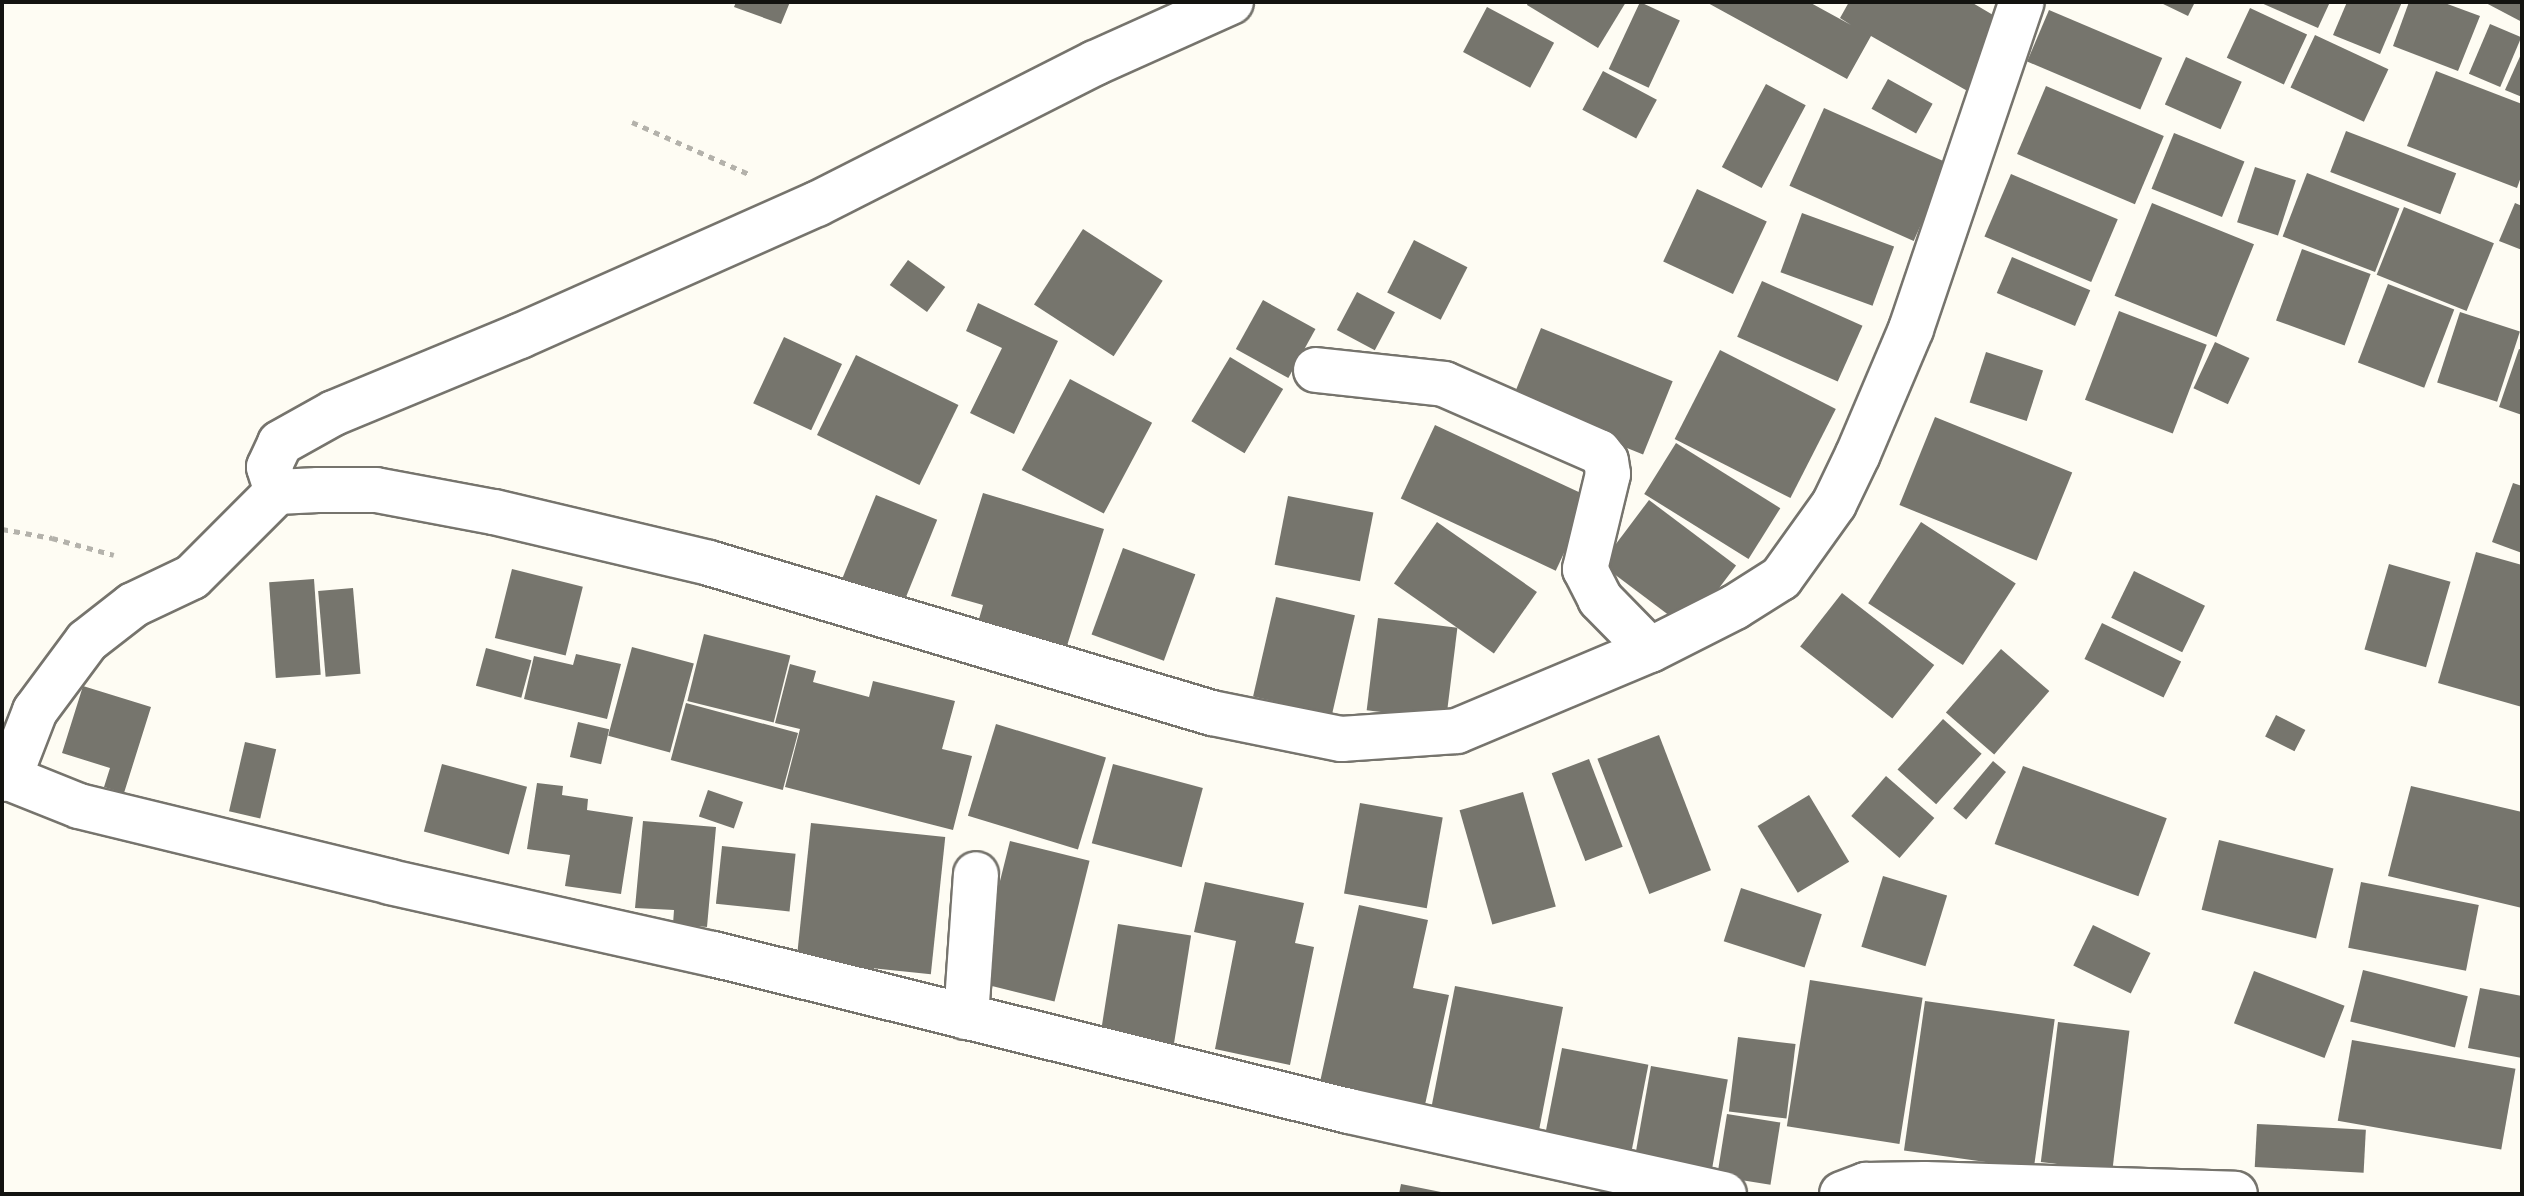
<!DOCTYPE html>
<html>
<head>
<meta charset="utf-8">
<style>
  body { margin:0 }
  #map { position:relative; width:2524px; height:1196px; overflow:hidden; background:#fefcf3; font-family:"Alegreya Sans",sans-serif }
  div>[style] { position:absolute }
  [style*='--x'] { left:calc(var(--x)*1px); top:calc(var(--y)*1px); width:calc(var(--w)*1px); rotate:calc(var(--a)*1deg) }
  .building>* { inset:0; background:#76756d; transform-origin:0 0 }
  .path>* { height:5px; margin-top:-2.5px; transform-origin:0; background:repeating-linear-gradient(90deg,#b4b2ab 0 6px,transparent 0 12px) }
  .roads { filter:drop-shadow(2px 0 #76746d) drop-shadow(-2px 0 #76746d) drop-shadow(0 2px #76746d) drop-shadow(0 -2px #76746d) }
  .minor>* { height:44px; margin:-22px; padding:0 22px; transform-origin:22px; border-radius:22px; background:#fff }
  span { translate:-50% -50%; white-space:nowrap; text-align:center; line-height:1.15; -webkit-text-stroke:8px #fefcf3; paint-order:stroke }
  .frame { position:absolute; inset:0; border:4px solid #131310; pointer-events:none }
</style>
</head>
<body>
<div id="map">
  <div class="building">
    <i style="clip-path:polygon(736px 2px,790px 2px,781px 24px,734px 7px)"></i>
    <i style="clip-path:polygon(1528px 2px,1626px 2px,1598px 48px,1527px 5px)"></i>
    <i style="left:1640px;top:2px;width:44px;height:74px;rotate:25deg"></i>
    <i style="clip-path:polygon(1706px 2px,1809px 2px,1851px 25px,1840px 18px,1849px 2px,1971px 2px,2010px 25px,1971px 93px,1871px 36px,1847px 79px)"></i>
    <i style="clip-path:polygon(2159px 2px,2195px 2px,2188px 16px)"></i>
    <i style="clip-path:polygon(2259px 2px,2330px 2px,2318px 28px)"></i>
    <i style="clip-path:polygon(2347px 2px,2402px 2px,2380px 54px,2333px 35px)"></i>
    <i style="clip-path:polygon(2409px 2px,2442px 2px,2480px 16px,2458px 71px,2393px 46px)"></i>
    <i style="clip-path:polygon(2484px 2px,2522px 2px,2522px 22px)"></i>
    <i style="left:1487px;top:7px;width:76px;height:51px;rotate:28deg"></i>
    <i style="left:2250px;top:8px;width:63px;height:55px;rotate:25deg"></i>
    <i style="left:2049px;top:10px;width:123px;height:56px;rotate:23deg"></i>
    <i style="left:2490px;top:24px;width:34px;height:54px;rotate:23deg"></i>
    <i style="left:2315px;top:35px;width:81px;height:58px;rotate:25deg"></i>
    <i style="clip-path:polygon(2522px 52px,2522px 97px,2505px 90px)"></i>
    <i style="left:2186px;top:57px;width:61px;height:52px;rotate:24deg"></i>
    <i style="left:1603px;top:71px;width:61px;height:44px;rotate:28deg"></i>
    <i style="clip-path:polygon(2436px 71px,2522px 104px,2522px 174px,2517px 188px,2407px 146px)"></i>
    <i style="left:1888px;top:79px;width:51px;height:34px;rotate:29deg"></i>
    <i style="left:1766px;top:84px;width:45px;height:94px;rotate:28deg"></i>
    <i style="left:2046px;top:86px;width:128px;height:74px;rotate:23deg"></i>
    <i style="left:1824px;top:108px;width:136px;height:85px;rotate:24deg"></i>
    <i style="left:2346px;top:131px;width:118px;height:44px;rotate:21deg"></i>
    <i style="left:2174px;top:133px;width:76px;height:60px;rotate:22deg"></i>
    <i style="left:2255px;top:167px;width:43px;height:58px;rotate:18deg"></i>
    <i style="left:2307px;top:173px;width:99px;height:68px;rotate:21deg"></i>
    <i style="left:2011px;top:174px;width:116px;height:68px;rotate:23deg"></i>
    <i style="left:1697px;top:189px;width:77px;height:80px;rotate:25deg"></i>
    <i style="left:2152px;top:203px;width:110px;height:100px;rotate:22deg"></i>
    <i style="clip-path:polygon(2515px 203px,2522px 206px,2522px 250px,2499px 241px)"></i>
    <i style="left:2404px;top:207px;width:97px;height:73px;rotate:22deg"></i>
    <i style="left:1802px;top:213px;width:98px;height:63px;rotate:20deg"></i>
    <i style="left:1083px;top:229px;width:95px;height:90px;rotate:33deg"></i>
    <i style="left:1414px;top:240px;width:60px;height:59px;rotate:27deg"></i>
    <i style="left:2302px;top:249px;width:73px;height:76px;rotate:20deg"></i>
    <i style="left:2012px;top:257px;width:85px;height:39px;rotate:23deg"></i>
    <i style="left:908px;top:260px;width:46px;height:31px;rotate:36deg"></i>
    <i style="left:1762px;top:281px;width:110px;height:61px;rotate:24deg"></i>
    <i style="left:2388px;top:284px;width:71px;height:84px;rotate:21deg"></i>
    <i style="left:1357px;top:292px;width:43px;height:43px;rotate:28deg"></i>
    <i style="left:1263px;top:300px;width:60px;height:56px;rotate:29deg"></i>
    <i style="clip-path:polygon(978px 303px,1058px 341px,1014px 434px,970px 413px,1002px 348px,966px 331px)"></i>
    <i style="left:2119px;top:311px;width:94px;height:95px;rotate:21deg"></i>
    <i style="left:2460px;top:312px;width:63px;height:74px;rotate:18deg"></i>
    <i style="left:1541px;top:328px;width:142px;height:79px;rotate:22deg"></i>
    <i style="left:784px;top:337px;width:64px;height:73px;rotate:25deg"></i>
    <i style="left:2215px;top:342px;width:38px;height:51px;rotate:25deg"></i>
    <i style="clip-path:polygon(2519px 349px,2522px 350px,2522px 415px,2499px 407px)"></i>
    <i style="left:1720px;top:350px;width:130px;height:100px;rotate:27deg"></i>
    <i style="left:1986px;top:352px;width:60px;height:53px;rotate:18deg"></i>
    <i style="left:856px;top:355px;width:114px;height:89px;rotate:26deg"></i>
    <i style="left:1230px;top:357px;width:62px;height:75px;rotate:31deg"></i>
    <i style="left:1070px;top:379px;width:93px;height:103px;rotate:28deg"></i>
    <i style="left:1935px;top:417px;width:148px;height:95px;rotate:22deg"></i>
    <i style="left:1435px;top:425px;width:171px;height:81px;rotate:25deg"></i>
    <i style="left:1676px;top:443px;width:123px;height:60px;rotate:32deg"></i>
    <i style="clip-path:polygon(2513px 483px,2522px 486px,2522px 553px,2492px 542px)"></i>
    <i style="clip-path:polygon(983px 493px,1104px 529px,1065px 652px,977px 626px,983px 605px,951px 596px)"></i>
    <i style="left:876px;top:495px;width:66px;height:97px;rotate:22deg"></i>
    <i style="left:1288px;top:496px;width:87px;height:70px;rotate:11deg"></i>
    <i style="left:1649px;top:500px;width:109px;height:80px;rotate:37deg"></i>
    <i style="left:1437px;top:522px;width:122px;height:75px;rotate:35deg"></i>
    <i style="left:1921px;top:522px;width:113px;height:97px;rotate:33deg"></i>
    <i style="left:1123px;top:548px;width:77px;height:92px;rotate:20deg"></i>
    <i style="clip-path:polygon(2476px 552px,2522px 565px,2522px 707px,2438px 683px)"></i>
    <i style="left:2389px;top:564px;width:64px;height:89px;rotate:16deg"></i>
    <i style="left:512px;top:569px;width:73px;height:71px;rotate:14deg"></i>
    <i style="left:2134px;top:571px;width:79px;height:52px;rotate:26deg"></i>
    <i style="left:314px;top:579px;width:96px;height:45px;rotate:86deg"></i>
    <i style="left:353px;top:588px;width:86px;height:35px;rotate:85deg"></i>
    <i style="left:1842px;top:593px;width:117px;height:68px;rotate:38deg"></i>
    <i style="left:1276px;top:597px;width:81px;height:102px;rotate:13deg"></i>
    <i style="left:1378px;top:618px;width:80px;height:93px;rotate:7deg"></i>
    <i style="left:2102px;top:623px;width:88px;height:40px;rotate:26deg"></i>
    <i style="left:704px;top:634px;width:89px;height:69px;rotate:14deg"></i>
    <i style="left:632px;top:647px;width:64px;height:92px;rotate:15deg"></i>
    <i style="left:486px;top:648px;width:47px;height:39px;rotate:15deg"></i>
    <i style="left:2001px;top:649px;width:64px;height:84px;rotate:41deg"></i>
    <i style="clip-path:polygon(576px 654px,621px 664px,607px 719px,524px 699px,534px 656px,573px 665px)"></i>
    <i style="clip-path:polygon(790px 664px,816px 671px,813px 682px,869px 697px,873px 681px,955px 701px,942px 749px,972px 756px,953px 830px,785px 787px,800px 729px,775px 723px)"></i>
    <i style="clip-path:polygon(83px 686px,151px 707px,124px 793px,104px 787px,110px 768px,62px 753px)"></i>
    <i style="left:686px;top:703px;width:116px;height:59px;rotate:15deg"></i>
    <i style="left:2276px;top:715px;width:33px;height:24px;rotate:27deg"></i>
    <i style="left:1943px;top:719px;width:52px;height:68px;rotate:42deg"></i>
    <i style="left:578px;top:722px;width:32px;height:36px;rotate:13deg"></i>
    <i style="left:996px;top:724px;width:115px;height:96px;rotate:17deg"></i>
    <i style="left:1659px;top:735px;width:145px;height:66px;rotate:69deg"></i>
    <i style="left:245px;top:742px;width:32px;height:71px;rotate:13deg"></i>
    <i style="left:1589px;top:759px;width:94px;height:40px;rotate:69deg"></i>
    <i style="left:1993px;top:761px;width:17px;height:62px;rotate:40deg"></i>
    <i style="left:442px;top:764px;width:88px;height:70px;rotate:15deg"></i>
    <i style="left:1113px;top:764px;width:93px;height:82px;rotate:15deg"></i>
    <i style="left:2023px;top:766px;width:153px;height:83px;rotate:20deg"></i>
    <i style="left:1886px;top:776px;width:64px;height:53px;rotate:41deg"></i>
    <i style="clip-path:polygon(537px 783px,563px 786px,562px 795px,588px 799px,587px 810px,633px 817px,621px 894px,565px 886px,570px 855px,527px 849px)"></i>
    <i style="clip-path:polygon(2411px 786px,2522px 812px,2522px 908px,2388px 876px)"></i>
    <i style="left:708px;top:790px;width:37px;height:28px;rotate:19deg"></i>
    <i style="left:1523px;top:792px;width:119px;height:66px;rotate:74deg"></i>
    <i style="left:1809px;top:795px;width:78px;height:60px;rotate:59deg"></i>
    <i style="left:1360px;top:803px;width:84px;height:92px;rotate:10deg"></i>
    <i style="clip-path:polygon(643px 821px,716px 827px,707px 927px,673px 924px,674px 910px,635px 908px)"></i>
    <i style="left:811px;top:823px;width:135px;height:138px;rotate:6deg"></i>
    <i style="left:2219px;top:840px;width:118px;height:72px;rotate:14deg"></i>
    <i style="left:1010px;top:841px;width:82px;height:145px;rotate:14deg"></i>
    <i style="left:722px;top:846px;width:74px;height:58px;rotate:6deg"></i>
    <i style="left:1883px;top:876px;width:67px;height:74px;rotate:17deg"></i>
    <i style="clip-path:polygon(1205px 882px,1304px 903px,1295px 943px,1314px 947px,1290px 1065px,1215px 1049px,1236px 941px,1194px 932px)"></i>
    <i style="left:2361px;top:882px;width:120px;height:67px;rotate:11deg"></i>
    <i style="left:1741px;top:888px;width:85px;height:56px;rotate:18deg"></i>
    <i style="clip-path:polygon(1359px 905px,1428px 920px,1413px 988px,1449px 995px,1423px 1114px,1318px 1091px)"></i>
    <i style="left:1118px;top:924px;width:74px;height:111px;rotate:9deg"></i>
    <i style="left:2093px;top:925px;width:64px;height:45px;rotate:26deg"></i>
    <i style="left:2363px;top:970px;width:108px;height:53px;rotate:14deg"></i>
    <i style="left:2254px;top:971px;width:97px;height:56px;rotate:21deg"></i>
    <i style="left:1810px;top:980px;width:114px;height:148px;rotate:9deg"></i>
    <i style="left:1455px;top:986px;width:110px;height:133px;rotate:11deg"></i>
    <i style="clip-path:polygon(2480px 988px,2522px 996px,2522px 1058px,2468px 1048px)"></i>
    <i style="left:1925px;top:1001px;width:131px;height:151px;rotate:8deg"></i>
    <i style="left:2058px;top:1022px;width:72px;height:141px;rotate:7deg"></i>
    <i style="left:1738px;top:1037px;width:58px;height:75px;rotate:7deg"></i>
    <i style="left:2352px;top:1040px;width:166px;height:82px;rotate:10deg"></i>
    <i style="left:1562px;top:1048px;width:88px;height:95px;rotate:11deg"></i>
    <i style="left:1651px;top:1066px;width:78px;height:99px;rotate:10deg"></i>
    <i style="left:1727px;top:1114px;width:54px;height:63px;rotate:9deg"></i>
    <i style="left:2257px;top:1124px;width:109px;height:43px;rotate:3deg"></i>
    <i style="clip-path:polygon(1401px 1184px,1446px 1193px,1445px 1194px,1399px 1194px)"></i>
  </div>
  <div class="path">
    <i style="--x:632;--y:122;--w:130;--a:24"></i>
    <i style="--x:2;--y:529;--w:51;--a:10.2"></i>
    <i style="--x:52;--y:538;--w:64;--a:15.3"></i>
  </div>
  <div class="roads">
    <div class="minor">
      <i style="--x:1316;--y:370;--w:129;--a:6.2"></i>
      <i style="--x:1444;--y:384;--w:169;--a:23.7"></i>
      <i style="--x:1599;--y:452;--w:11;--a:52"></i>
      <i style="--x:1606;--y:461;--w:13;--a:81"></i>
      <i style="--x:1608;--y:474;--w:98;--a:103.6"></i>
      <i style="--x:1585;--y:569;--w:34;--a:63"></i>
      <i style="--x:1600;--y:599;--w:71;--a:45.6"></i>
      <i style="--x:277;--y:492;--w:26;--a:-108"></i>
      <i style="--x:269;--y:467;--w:26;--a:-65"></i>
      <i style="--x:280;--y:443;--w:62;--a:-29.1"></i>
      <i style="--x:334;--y:413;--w:201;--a:-22.5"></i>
      <i style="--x:520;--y:336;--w:325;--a:-24"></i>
      <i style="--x:817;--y:204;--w:312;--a:-26.9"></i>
      <i style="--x:1095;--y:63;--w:149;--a:-24.2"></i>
      <i style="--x:9;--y:778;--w:72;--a:-68.8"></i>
      <i style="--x:35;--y:711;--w:87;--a:-53.4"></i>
      <i style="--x:87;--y:641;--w:58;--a:-38"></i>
      <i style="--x:133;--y:605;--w:65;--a:-25.4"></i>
      <i style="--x:192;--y:577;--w:120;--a:-45"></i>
      <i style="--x:277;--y:492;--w:41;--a:-2.8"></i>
      <i style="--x:318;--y:490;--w:58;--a:0"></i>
      <i style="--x:376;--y:490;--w:120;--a:10.6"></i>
      <i style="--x:494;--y:512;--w:221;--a:13.3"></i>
      <i style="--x:709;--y:563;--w:525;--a:16.61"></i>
      <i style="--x:1212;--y:713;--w:132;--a:11.4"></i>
      <i style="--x:1341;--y:739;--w:116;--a:-3.9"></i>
      <i style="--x:1457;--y:731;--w:209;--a:-22.8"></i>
      <i style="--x:1650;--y:650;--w:95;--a:-26.8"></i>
      <i style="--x:1735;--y:607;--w:54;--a:-32.2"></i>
      <i style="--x:1781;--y:578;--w:91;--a:-54.4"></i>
      <i style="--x:1834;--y:504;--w:55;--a:-64.4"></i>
      <i style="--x:1858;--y:454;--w:136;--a:-67"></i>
      <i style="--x:1911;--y:329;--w:345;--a:-71.3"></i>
      <i style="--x:2;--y:779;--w:7;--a:-8"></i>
      <i style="--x:9;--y:778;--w:75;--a:21.8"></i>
      <i style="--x:79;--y:806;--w:320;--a:13.7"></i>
      <i style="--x:390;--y:882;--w:331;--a:12.6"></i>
      <i style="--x:713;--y:954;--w:655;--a:13.87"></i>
      <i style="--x:1349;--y:1111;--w:384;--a:12.5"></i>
      <i style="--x:966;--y:1017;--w:143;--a:-86"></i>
      <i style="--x:1842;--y:1194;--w:26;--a:-21"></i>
      <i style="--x:1866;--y:1185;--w:59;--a:-1"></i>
      <i style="--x:1925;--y:1184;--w:310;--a:1.8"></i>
    </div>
  </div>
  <div class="frame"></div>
</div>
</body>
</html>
